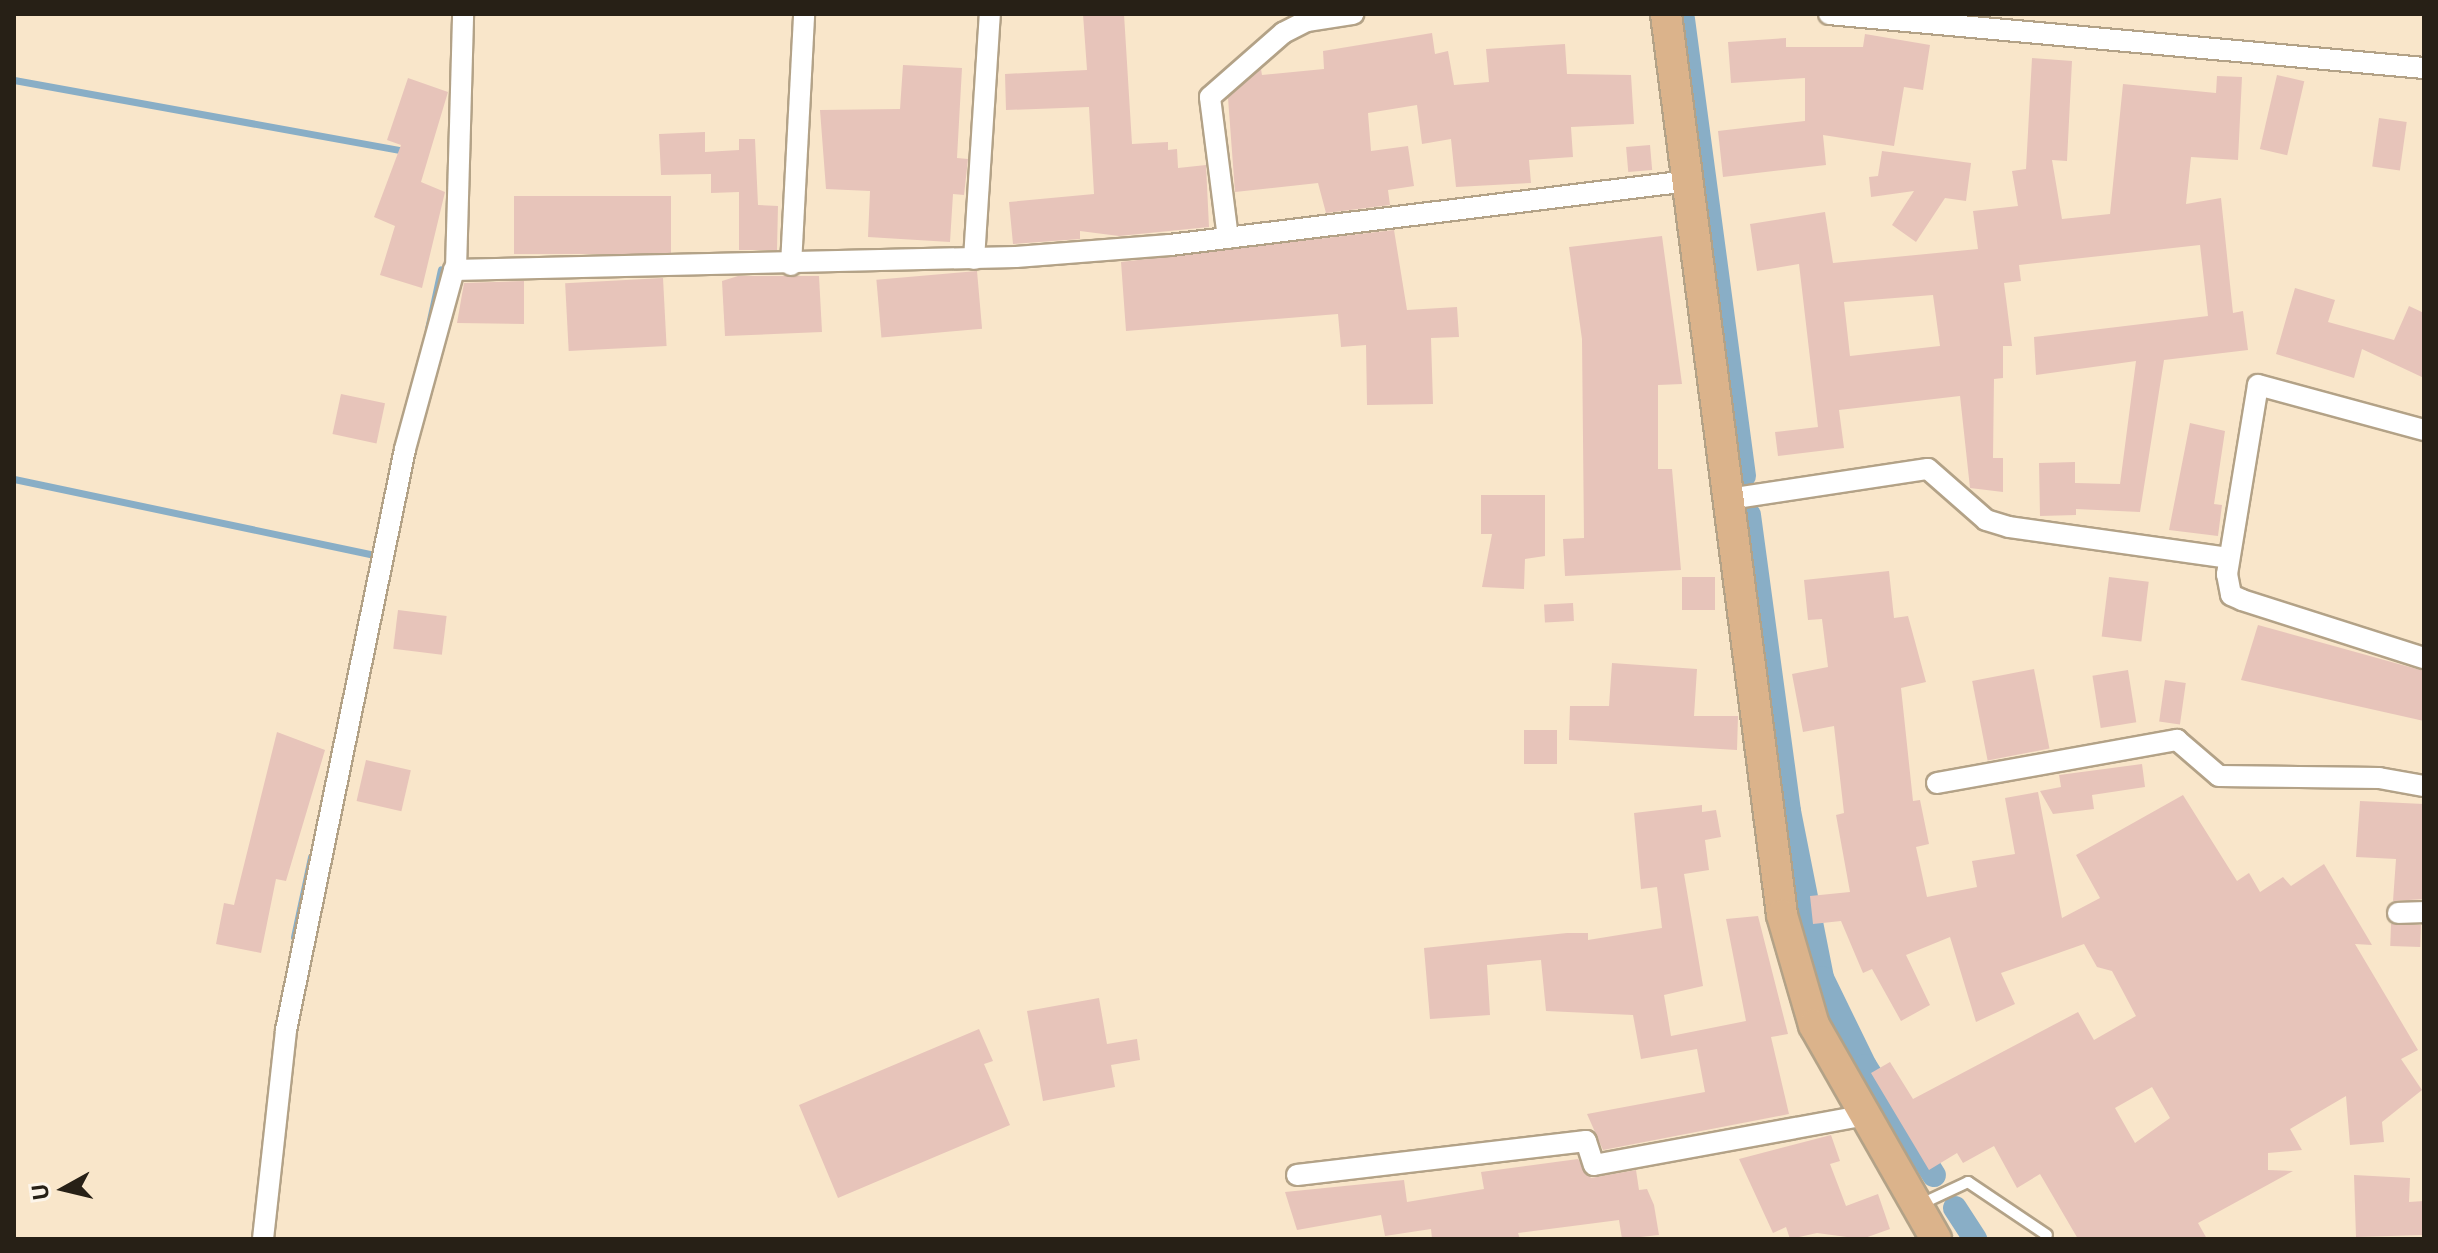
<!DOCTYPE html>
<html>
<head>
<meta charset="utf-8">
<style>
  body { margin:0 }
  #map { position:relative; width:2438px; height:1253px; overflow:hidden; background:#f9e6ca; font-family:"Public Sans",sans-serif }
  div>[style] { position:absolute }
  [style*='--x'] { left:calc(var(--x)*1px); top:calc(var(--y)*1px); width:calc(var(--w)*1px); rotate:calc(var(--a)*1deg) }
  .stream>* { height:7px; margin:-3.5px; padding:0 3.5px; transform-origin:3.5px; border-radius:3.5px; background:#89aec6 }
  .canal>* { height:24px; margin:-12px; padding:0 12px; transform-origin:12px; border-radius:12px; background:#89aec6 }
  .building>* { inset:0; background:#e7c4ba; transform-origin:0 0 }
  .roads { filter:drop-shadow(2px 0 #b3a287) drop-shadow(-2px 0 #b3a287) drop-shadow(0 2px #b3a287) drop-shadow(0 -2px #b3a287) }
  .lane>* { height:10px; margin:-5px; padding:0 5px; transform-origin:5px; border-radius:5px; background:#fff }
  .street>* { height:20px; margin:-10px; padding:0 10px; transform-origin:10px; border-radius:10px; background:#fff }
  .primary>* { height:30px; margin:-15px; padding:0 15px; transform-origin:15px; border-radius:15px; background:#dbb38b }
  span { translate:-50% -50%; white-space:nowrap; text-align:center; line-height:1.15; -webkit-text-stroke:6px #fdf5ea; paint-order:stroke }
  .frame { position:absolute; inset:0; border:16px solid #272016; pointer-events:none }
  .north { position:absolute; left:24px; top:1149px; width:80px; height:80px; -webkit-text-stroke:6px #fdf5ea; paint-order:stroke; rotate:262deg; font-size:22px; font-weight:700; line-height:32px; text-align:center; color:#272016 }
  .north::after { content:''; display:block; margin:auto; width:28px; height:36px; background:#272016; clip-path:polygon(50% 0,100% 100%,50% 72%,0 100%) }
</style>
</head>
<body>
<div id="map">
  <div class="stream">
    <i style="--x:14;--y:80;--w:398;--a:10.3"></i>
    <i style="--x:428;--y:329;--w:61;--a:-77.8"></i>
    <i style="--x:14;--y:479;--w:372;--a:11.9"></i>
    <i style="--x:294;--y:937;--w:82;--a:-78"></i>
  </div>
  <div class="canal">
    <i style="--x:1683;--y:19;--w:461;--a:82.4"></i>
    <i style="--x:1749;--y:515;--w:299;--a:82.3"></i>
    <i style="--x:1789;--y:811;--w:170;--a:78.8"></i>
    <i style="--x:1822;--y:978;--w:98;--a:64"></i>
    <i style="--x:1865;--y:1066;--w:129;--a:57.7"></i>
    <i style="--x:1955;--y:1208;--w:37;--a:57"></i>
  </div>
  <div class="building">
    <i style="clip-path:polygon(1083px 14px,1124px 14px,1132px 144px,1168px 142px,1168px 150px,1177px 149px,1178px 168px,1206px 165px,1209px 227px,1119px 236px,1080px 231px,1080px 239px,1013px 244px,1009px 202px,1094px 194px,1089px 107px,1006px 110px,1005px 74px,1087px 70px)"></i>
    <i style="clip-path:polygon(1432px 33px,1435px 54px,1448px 51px,1454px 85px,1489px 82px,1486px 49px,1565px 44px,1567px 74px,1631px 75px,1634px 124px,1571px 127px,1573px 157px,1529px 160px,1531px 183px,1456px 187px,1451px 139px,1422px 144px,1417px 105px,1368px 113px,1371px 151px,1408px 146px,1414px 186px,1388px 190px,1390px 205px,1326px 213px,1318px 183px,1235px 192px,1228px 98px,1261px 69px,1262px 75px,1324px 69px,1323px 51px)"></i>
    <i style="clip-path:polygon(1865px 34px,1930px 45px,1923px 90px,1904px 87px,1894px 146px,1823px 135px,1826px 165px,1723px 177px,1718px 131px,1805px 121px,1805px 78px,1731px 83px,1728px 42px,1786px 38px,1786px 47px,1863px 47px)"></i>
    <i style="clip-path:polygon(evenodd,2032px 58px,2072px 61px,2067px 161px,2052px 160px,2062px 219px,2110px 214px,2123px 84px,2216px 93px,2217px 76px,2242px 77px,2238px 160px,2191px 157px,2186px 204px,2221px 198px,2233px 313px,2243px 311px,2248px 350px,2164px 360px,2140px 512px,2076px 509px,2076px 515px,2040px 516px,2039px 463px,2075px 462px,2075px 483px,2120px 484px,2136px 361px,2036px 375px,2034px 337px,2208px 316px,2200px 245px,2019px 265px,2021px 281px,2004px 283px,2012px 346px,2003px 346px,2003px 378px,1994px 379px,1993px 458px,2003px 458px,2003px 492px,1970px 488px,1960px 396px,1839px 410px,1844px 448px,1778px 456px,1775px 432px,1818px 427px,1799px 264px,1757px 271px,1750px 224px,1825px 212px,1833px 263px,1978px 249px,1973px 211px,2018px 206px,2012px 171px,2026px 169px,2032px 58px,1933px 295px,1940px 346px,1850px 356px,1844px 302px,1933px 295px)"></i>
    <i style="clip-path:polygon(903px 65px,962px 68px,957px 158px,968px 159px,964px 195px,953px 194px,950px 242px,868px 237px,870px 191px,826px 189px,820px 110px,900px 109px)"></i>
    <i style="left:2277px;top:75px;width:28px;height:76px;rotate:13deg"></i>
    <i style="clip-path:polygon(408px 78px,448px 92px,421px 182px,445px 192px,422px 288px,380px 275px,395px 226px,374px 217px,401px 145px,387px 140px)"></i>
    <i style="left:2379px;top:118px;width:28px;height:49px;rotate:8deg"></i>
    <i style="clip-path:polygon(705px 132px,705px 152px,739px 150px,739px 139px,755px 139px,758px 205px,778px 206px,777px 250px,739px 250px,739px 192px,711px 193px,711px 174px,661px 175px,659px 134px)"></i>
    <i style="left:1650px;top:145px;width:25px;height:24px;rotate:85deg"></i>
    <i style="clip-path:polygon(1882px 151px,1971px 163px,1966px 201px,1945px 198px,1916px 242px,1892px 225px,1914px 191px,1871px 197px,1869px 177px,1878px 176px)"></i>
    <i style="left:514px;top:196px;width:157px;height:58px"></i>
    <i style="clip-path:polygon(1394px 230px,1407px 310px,1457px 307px,1459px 337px,1431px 338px,1433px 404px,1367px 405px,1366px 345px,1341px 347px,1338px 314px,1126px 331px,1121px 262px)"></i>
    <i style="clip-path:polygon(1662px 236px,1682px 384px,1658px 385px,1658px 469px,1672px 469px,1681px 570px,1565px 576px,1563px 539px,1584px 538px,1582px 339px,1569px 247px)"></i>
    <i style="left:977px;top:271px;width:58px;height:101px;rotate:85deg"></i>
    <i style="clip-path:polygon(738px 276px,819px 276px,822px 332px,725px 336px,722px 281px)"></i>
    <i style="left:663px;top:278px;width:68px;height:98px;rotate:87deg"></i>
    <i style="clip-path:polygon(524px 281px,524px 324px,457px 323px,464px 283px)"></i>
    <i style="clip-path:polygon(2295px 288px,2335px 300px,2328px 322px,2394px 340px,2409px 306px,2424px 313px,2424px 378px,2362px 349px,2354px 378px,2276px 354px)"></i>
    <i style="left:341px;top:394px;width:45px;height:41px;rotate:12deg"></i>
    <i style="clip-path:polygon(2190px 423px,2225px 431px,2214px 504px,2222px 505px,2218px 536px,2169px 530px)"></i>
    <i style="clip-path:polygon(1481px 495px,1545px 495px,1545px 556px,1525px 559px,1524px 589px,1482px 587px,1492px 534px,1481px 534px)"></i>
    <i style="clip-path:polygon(evenodd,1889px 571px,1894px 618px,1908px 616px,1926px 682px,1901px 688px,1913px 801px,1920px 800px,1929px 844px,1916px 847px,1927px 897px,1977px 887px,1972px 861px,2015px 854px,2005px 798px,2038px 792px,2062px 918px,2100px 898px,2076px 855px,2183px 795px,2237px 881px,2249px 873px,2260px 892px,2283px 877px,2291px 886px,2324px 864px,2372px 945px,2355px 944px,2418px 1050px,2401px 1059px,2422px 1090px,2382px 1122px,2384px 1142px,2350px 1145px,2346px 1096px,2290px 1129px,2302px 1150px,2268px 1153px,2268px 1170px,2293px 1171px,2198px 1223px,2207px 1239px,2078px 1239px,2040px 1174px,2017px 1188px,1994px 1146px,1963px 1163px,1957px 1153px,1929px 1170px,1871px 1073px,1890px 1062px,1913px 1099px,2078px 1012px,2094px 1040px,2136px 1016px,2112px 971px,2097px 967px,2084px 944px,2001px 973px,2015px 1004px,1976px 1022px,1950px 937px,1906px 955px,1930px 1005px,1901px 1021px,1872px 969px,1863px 973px,1841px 921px,1813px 924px,1810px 896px,1850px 892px,1836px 815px,1844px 813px,1834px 726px,1803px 732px,1792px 674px,1828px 667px,1822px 619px,1808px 620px,1804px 580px,1889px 571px,2152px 1087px,2170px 1118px,2135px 1143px,2115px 1108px,2152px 1087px)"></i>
    <i style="left:1682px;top:577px;width:33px;height:33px"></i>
    <i style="left:2109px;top:577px;width:40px;height:60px;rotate:7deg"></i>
    <i style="left:1573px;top:603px;width:18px;height:29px;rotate:87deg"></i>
    <i style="left:398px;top:610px;width:49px;height:39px;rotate:7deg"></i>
    <i style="clip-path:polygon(2258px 625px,2424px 671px,2424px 721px,2241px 680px)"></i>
    <i style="clip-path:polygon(1612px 663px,1697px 669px,1694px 716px,1738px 716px,1737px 750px,1569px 740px,1570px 706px,1609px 706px)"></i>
    <i style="left:2034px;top:669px;width:81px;height:63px;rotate:79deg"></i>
    <i style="left:2128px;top:670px;width:53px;height:36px;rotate:81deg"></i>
    <i style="left:2165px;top:680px;width:21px;height:42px;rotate:8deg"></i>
    <i style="left:1524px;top:730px;width:33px;height:34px"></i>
    <i style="clip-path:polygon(277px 732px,325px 750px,286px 881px,276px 879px,261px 953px,216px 944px,224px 903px,234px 905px)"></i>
    <i style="left:366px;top:760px;width:46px;height:42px;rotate:13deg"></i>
    <i style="clip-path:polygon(2142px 764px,2145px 787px,2092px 795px,2094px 809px,2053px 814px,2040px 791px,2061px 787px,2059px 775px)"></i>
    <i style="clip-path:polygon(2360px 801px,2424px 804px,2424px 899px,2393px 901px,2396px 859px,2356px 857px)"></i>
    <i style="clip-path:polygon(1702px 805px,1702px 812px,1716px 810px,1721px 837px,1705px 840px,1709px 870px,1684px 874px,1703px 986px,1664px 995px,1671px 1036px,1746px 1021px,1726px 919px,1758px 916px,1788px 1034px,1771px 1037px,1789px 1114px,1603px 1150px,1587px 1114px,1705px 1092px,1697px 1049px,1641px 1059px,1633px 1015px,1546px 1011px,1541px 960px,1487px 965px,1490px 1015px,1430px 1019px,1424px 948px,1567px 933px,1588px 933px,1588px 940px,1662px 928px,1657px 887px,1641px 889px,1634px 813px)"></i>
    <i style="left:2391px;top:924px;width:30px;height:22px;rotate:2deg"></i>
    <i style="clip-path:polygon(1099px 998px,1107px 1044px,1137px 1039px,1140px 1060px,1111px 1065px,1115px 1087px,1043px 1101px,1027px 1011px)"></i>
    <i style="clip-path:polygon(979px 1029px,993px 1061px,984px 1064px,1010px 1125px,838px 1198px,799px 1105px)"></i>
    <i style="clip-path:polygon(1831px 1135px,1840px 1161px,1830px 1164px,1846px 1206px,1878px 1194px,1890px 1229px,1862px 1239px,1817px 1233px,1790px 1239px,1786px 1227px,1773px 1233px,1739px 1159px)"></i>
    <i style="clip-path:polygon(1578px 1159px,1591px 1178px,1636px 1170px,1639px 1190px,1647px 1189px,1654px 1205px,1659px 1235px,1622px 1239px,1619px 1220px,1518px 1233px,1520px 1239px,1432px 1239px,1431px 1229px,1385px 1236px,1381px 1215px,1297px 1230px,1285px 1192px,1404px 1180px,1407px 1202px,1484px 1189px,1481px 1172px)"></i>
    <i style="clip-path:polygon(2354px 1175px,2410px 1178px,2409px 1202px,2424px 1201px,2424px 1235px,2356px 1237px)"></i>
  </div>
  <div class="roads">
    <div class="lane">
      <i style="--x:1921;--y:1204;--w:52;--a:-25.1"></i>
      <i style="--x:1968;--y:1182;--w:95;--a:33.9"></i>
    </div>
    <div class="street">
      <i style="--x:1829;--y:14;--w:597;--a:5.19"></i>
      <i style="--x:1228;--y:238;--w:142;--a:-97.3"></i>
      <i style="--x:1210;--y:97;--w:97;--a:-41.2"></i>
      <i style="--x:1283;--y:33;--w:27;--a:-27"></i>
      <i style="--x:1307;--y:21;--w:47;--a:-8.7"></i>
      <i style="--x:974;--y:259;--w:246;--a:-86.3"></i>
      <i style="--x:791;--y:265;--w:251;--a:-87"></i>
      <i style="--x:456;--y:269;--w:255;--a:-88.4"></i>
      <i style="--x:2424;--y:430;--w:172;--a:-164.8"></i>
      <i style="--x:2258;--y:385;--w:192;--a:99.3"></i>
      <i style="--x:2227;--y:574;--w:21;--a:79"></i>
      <i style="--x:2231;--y:595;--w:12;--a:24"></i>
      <i style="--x:2242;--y:600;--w:191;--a:17.7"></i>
      <i style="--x:1729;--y:499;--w:201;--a:-8.6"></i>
      <i style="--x:1928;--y:469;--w:77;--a:41.3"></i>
      <i style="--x:1986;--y:520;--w:24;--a:17"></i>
      <i style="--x:2009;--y:527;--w:222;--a:8"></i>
      <i style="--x:1937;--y:783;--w:244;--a:-10.2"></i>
      <i style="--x:2177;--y:740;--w:55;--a:40.6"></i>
      <i style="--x:2219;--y:776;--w:160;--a:0.7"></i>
      <i style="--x:2379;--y:778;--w:46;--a:10.1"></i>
      <i style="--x:2398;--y:913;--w:26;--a:-2"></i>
      <i style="--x:1297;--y:1175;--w:291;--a:-6.7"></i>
      <i style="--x:1586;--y:1141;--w:25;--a:72"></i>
      <i style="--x:1594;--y:1165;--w:270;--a:-10.4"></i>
      <i style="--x:263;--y:1239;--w:210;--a:-83.7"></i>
      <i style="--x:286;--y:1030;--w:593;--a:-78.42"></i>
      <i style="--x:405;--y:449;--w:186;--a:-74.7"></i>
      <i style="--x:454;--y:270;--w:562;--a:-1.33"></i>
      <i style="--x:1016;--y:257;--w:154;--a:-4.5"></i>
      <i style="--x:1170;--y:245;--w:522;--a:-7.04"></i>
    </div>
    <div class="primary">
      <i style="--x:1666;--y:14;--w:908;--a:82.66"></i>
      <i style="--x:1782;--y:915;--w:115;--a:73.8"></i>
      <i style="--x:1814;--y:1025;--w:246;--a:60.3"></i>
    </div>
  </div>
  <div class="frame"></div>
  <div class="north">U</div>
</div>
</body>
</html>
